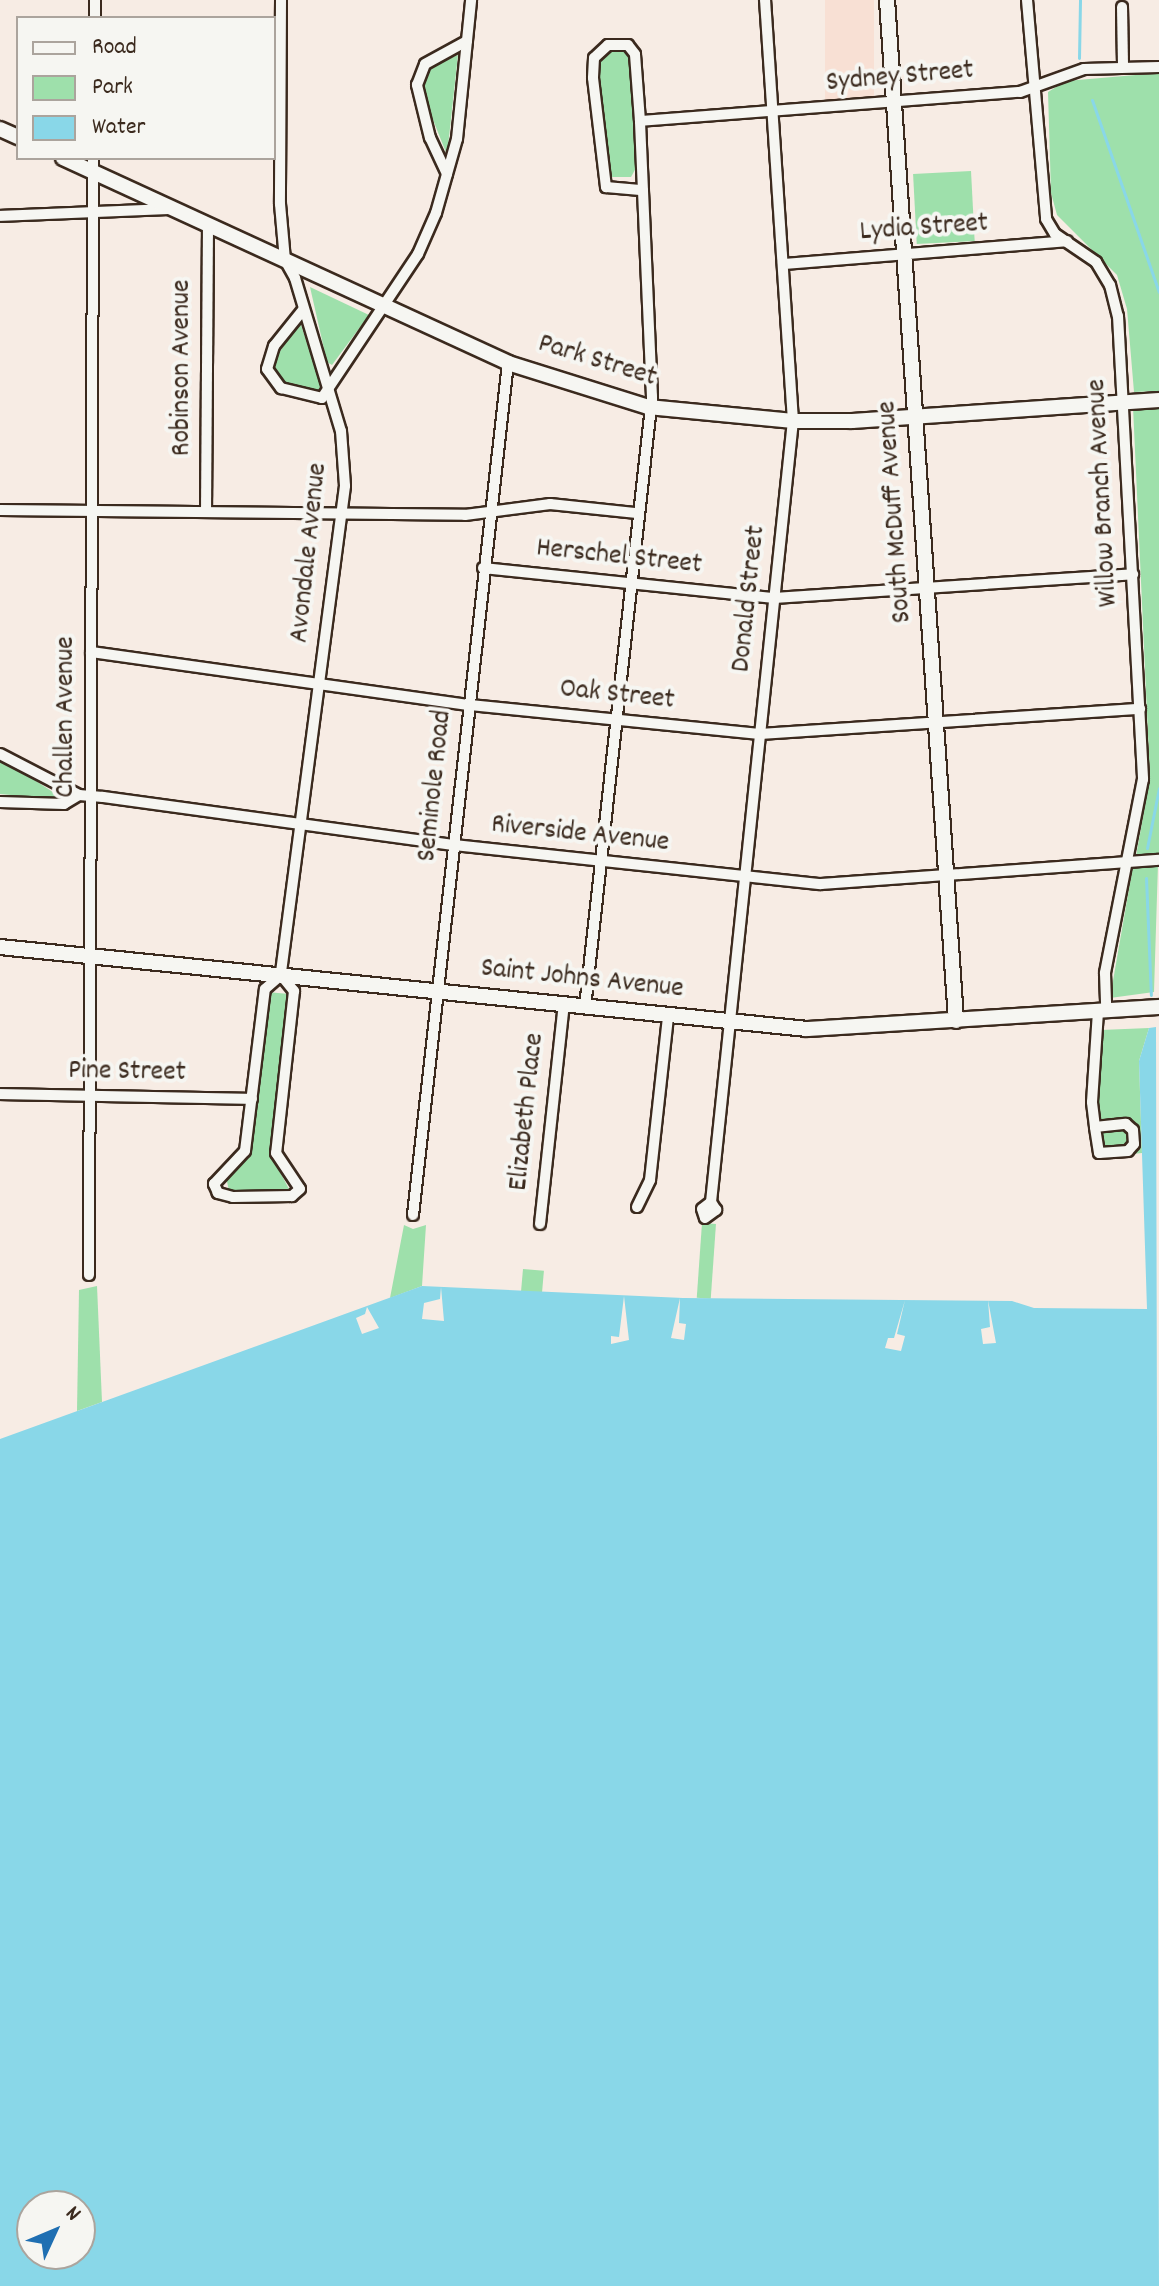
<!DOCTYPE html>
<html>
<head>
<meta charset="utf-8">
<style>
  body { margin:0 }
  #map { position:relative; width:1159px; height:2286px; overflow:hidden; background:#f7ece4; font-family:Dekko,sans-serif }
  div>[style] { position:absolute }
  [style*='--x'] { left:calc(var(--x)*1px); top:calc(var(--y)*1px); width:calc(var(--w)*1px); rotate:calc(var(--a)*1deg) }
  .built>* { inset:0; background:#f8e0d4; transform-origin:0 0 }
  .green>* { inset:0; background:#9ee0ab; transform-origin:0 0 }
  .water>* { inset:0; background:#89d7e8 }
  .pier>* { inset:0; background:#f7ece4 }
  .stream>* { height:3px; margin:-1.5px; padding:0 1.5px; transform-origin:1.5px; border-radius:1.5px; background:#89d7e8 }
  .roads { filter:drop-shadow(2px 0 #3b2a1e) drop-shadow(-2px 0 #3b2a1e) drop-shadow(0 2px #3b2a1e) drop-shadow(0 -2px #3b2a1e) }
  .street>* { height:10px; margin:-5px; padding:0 5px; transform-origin:5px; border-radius:5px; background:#f6f6f2 }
  .secondary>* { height:14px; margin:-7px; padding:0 7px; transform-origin:7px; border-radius:7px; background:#f6f6f2 }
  span { translate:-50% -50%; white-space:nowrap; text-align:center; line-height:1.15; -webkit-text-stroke:8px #f6f6f2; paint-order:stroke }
  .street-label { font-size:28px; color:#3b2a1e }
  .legend { position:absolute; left:16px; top:16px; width:260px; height:144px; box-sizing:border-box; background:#f6f6f2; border:2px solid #aba49d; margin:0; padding:10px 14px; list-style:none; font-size:24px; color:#3b2a1e }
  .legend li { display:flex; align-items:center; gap:16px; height:40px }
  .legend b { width:40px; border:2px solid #aba49d }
  .north { position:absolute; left:16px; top:2190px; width:80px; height:80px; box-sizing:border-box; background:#f6f6f2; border:2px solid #aba49d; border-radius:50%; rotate:46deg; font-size:22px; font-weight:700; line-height:32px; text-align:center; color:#3b2a1e }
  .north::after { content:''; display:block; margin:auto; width:28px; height:36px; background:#1f6fb2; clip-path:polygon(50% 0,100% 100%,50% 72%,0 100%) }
</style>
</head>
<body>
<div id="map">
  <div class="built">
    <i style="left:825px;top:0;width:49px;height:100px"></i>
  </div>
  <div class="green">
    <i style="clip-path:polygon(607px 52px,626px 52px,630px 58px,636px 168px,631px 177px,611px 177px,604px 168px,599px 58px)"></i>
    <i style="clip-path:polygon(458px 55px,447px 155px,420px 87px,430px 67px)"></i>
    <i style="clip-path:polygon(1159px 73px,1159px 391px,1134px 392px,1127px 309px,1117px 275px,1057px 215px,1051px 193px,1048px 92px,1066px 81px)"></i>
    <i style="left:971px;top:171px;width:70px;height:58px;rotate:87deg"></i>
    <i style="clip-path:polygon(310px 287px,369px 315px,332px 365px,327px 362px)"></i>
    <i style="clip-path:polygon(300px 322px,322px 388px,314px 393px,284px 383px,272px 363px)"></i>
    <i style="clip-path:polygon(1159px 404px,1159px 853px,1136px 856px,1150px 778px,1133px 407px)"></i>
    <i style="clip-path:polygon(0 759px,36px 781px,65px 800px,0 794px)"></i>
    <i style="clip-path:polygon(1158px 863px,1154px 992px,1110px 998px,1133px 866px)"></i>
    <i style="clip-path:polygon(267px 992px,289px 994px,272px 1157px,289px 1189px,284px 1194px,229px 1191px,226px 1177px,249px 1156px)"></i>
    <i style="clip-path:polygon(1149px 1028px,1139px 1061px,1142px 1153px,1103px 1157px,1097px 1090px,1101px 1030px)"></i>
    <i style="left:702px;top:1223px;width:14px;height:75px;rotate:4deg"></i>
    <i style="clip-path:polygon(404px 1225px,413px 1229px,426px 1225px,422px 1286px,390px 1298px)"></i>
    <i style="left:523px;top:1269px;width:21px;height:23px;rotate:5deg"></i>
    <i style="clip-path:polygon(97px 1286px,102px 1402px,77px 1411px,79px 1290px)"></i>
  </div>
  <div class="water">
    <i style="clip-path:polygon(evenodd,1156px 1027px,1159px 2286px,0 2286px,0 1439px,422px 1286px,683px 1298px,1012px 1301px,1034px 1308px,1147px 1309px,1139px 1061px,1149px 1028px,1156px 1027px,32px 2206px,80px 2206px,80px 2254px,32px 2254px,32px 2206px)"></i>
  </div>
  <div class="pier">
    <i style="clip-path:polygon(441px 1287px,444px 1321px,422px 1319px,424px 1303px,440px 1299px)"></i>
    <i style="clip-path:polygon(624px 1296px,629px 1340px,611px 1344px,611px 1336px,619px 1337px)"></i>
    <i style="clip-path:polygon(680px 1298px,679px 1323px,686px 1324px,684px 1340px,671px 1338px)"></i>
    <i style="clip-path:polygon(905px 1300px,897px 1334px,905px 1336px,901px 1351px,885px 1348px,888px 1338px,894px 1338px)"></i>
    <i style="clip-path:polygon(988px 1300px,996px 1343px,983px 1344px,981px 1329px,990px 1327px)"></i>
    <i style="clip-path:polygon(367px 1307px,379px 1328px,362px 1334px,356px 1318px,365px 1314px)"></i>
  </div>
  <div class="stream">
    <i style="--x:1079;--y:58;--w:58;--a:-89"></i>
    <i style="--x:1092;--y:100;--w:203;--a:70.8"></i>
    <i style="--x:1147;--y:848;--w:61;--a:-78.7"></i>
    <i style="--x:1146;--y:878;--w:117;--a:87.6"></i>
  </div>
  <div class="roads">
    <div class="street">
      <i style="--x:281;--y:0;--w:204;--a:90.3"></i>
      <i style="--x:280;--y:204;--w:56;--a:84.9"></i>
      <i style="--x:285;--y:260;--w:21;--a:61"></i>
      <i style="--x:295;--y:278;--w:160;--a:73.3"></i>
      <i style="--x:341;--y:431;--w:55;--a:85.8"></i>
      <i style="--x:345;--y:486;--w:493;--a:97.5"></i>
      <i style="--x:1027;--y:0;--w:220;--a:85"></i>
      <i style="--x:1046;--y:219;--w:17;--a:59"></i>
      <i style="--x:1055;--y:234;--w:50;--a:34.3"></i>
      <i style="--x:1096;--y:262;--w:27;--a:59"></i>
      <i style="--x:1110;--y:285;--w:32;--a:76"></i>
      <i style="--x:1118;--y:316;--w:464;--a:86.9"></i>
      <i style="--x:1143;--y:779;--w:198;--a:101.1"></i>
      <i style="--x:1105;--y:973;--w:38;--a:88"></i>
      <i style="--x:1122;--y:7;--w:60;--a:89"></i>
      <i style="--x:95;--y:18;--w:18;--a:-90"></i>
      <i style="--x:640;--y:121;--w:381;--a:-4.4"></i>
      <i style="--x:1020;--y:92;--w:68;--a:-19.8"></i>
      <i style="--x:1084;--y:69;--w:75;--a:-1.5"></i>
      <i style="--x:447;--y:174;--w:40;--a:-115"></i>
      <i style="--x:430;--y:138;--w:55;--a:-103.8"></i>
      <i style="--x:417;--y:85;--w:22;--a:-69"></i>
      <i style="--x:425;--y:64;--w:48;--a:-28.7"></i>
      <i style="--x:0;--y:216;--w:170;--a:-2.4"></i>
      <i style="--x:783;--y:264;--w:285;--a:-4.6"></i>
      <i style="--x:303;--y:310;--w:46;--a:128.9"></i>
      <i style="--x:274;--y:346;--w:24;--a:107"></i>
      <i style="--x:267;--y:369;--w:24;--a:54"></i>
      <i style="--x:281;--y:388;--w:42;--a:13.7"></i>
      <i style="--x:322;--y:398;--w:173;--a:-56.3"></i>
      <i style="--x:418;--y:254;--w:45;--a:-66.3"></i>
      <i style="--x:436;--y:213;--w:77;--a:-74.2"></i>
      <i style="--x:457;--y:139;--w:140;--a:-84.2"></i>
      <i style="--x:0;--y:510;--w:465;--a:0.6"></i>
      <i style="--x:465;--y:515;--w:86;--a:-7.4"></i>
      <i style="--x:550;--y:504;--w:85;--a:6"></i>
      <i style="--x:206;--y:512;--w:287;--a:-89.6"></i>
      <i style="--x:483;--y:568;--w:293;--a:5.9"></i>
      <i style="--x:774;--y:598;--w:360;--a:-3.8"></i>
      <i style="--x:91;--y:652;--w:383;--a:8"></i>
      <i style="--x:470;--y:705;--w:291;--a:5.7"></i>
      <i style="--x:760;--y:734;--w:381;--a:-3.8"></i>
      <i style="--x:0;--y:754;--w:89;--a:27.4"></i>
      <i style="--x:0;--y:802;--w:64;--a:1.8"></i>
      <i style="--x:64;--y:804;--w:17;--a:-31"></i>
      <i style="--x:79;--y:795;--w:24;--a:5"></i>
      <i style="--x:103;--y:797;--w:354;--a:7.8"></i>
      <i style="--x:454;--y:845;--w:369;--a:6.1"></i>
      <i style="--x:821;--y:884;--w:339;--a:-4.1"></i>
      <i style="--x:281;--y:975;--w:21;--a:51"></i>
      <i style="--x:294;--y:991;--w:163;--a:96.3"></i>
      <i style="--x:276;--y:1153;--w:43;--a:56.3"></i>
      <i style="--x:300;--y:1189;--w:11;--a:139"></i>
      <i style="--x:292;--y:1196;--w:59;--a:179"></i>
      <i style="--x:233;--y:1197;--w:16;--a:-165"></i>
      <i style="--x:218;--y:1193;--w:10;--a:-114"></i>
      <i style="--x:214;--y:1184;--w:45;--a:-46.8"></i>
      <i style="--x:245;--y:1151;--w:163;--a:-83"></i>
      <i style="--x:265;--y:989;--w:21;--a:-41"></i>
      <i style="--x:585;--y:1007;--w:614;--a:-83.73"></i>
      <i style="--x:652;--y:397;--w:276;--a:-92.5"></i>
      <i style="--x:640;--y:121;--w:67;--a:-94.3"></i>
      <i style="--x:635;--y:54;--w:11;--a:-128"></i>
      <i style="--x:628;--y:45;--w:20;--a:180"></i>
      <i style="--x:608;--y:45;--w:19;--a:137"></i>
      <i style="--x:594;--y:58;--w:20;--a:93"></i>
      <i style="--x:593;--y:78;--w:110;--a:83.2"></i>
      <i style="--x:606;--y:187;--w:37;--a:5"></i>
      <i style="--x:0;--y:1094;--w:252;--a:1.1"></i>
      <i style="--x:1095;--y:1127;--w:31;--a:-6"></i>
      <i style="--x:1126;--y:1124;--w:9;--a:41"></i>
      <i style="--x:1133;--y:1130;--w:14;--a:86"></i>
      <i style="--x:1134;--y:1144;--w:9;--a:131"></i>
      <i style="--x:1128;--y:1151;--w:29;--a:176"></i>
      <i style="--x:1099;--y:1153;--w:26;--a:-99"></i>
      <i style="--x:1095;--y:1127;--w:25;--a:-97"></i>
      <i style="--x:1092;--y:1102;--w:91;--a:-86.2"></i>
      <i style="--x:711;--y:1202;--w:11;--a:142"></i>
      <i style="--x:702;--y:1209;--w:9;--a:72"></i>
      <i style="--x:705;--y:1218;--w:14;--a:-36"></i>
      <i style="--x:716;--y:1210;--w:9;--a:-122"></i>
      <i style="--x:711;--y:1202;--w:785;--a:-84.01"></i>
      <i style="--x:793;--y:421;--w:422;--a:-93.8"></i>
      <i style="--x:637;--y:1207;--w:30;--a:-64"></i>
      <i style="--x:650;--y:1180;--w:165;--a:-83.7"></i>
      <i style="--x:413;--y:1215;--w:857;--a:-83.64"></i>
      <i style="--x:540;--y:1224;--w:221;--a:-83.8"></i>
      <i style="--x:89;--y:1275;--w:1117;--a:-89.79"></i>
    </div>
    <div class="secondary">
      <i style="--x:887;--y:0;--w:1023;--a:86.13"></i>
      <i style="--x:0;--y:129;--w:20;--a:24"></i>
      <i style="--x:63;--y:158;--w:490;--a:24.7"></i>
      <i style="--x:508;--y:363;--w:147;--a:17.4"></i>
      <i style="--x:648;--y:407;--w:146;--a:5.5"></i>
      <i style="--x:793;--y:421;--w:59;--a:0"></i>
      <i style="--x:852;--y:421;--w:308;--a:-3.9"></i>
      <i style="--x:0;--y:947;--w:811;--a:5.8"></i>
      <i style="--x:807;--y:1029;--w:353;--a:-3.6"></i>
    </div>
  </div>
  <div class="street-label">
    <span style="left:900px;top:78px;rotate:-5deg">Sydney Street</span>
    <span style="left:924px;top:229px;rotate:-4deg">Lydia Street</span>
    <span style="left:597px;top:362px;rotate:17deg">Park Street</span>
    <span style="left:183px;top:368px;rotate:-90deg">Robinson Avenue</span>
    <span style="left:1104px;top:493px;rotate:-93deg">Willow Branch Avenue</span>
    <span style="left:896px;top:512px;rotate:-94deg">South McDuff Avenue</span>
    <span style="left:310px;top:553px;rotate:-84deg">Avondale Avenue</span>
    <span style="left:619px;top:558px;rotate:6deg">Herschel Street</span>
    <span style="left:750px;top:599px;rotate:-84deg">Donald Street</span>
    <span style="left:617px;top:696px;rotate:6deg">Oak Street</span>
    <span style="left:67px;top:717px;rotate:-90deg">Challen Avenue</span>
    <span style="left:436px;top:786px;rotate:-84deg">Seminole Road</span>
    <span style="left:580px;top:835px;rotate:6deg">Riverside Avenue</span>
    <span style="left:582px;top:980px;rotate:6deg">Saint Johns Avenue</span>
    <span style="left:127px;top:1073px;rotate:1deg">Pine Street</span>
    <span style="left:528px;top:1112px;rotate:-84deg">Elizabeth Place</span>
  </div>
  <ul class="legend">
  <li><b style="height:10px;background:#f6f6f2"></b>Road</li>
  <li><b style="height:22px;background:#9ee0ab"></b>Park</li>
  <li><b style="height:22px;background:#89d7e8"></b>Water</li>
  </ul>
  <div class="north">N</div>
</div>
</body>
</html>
